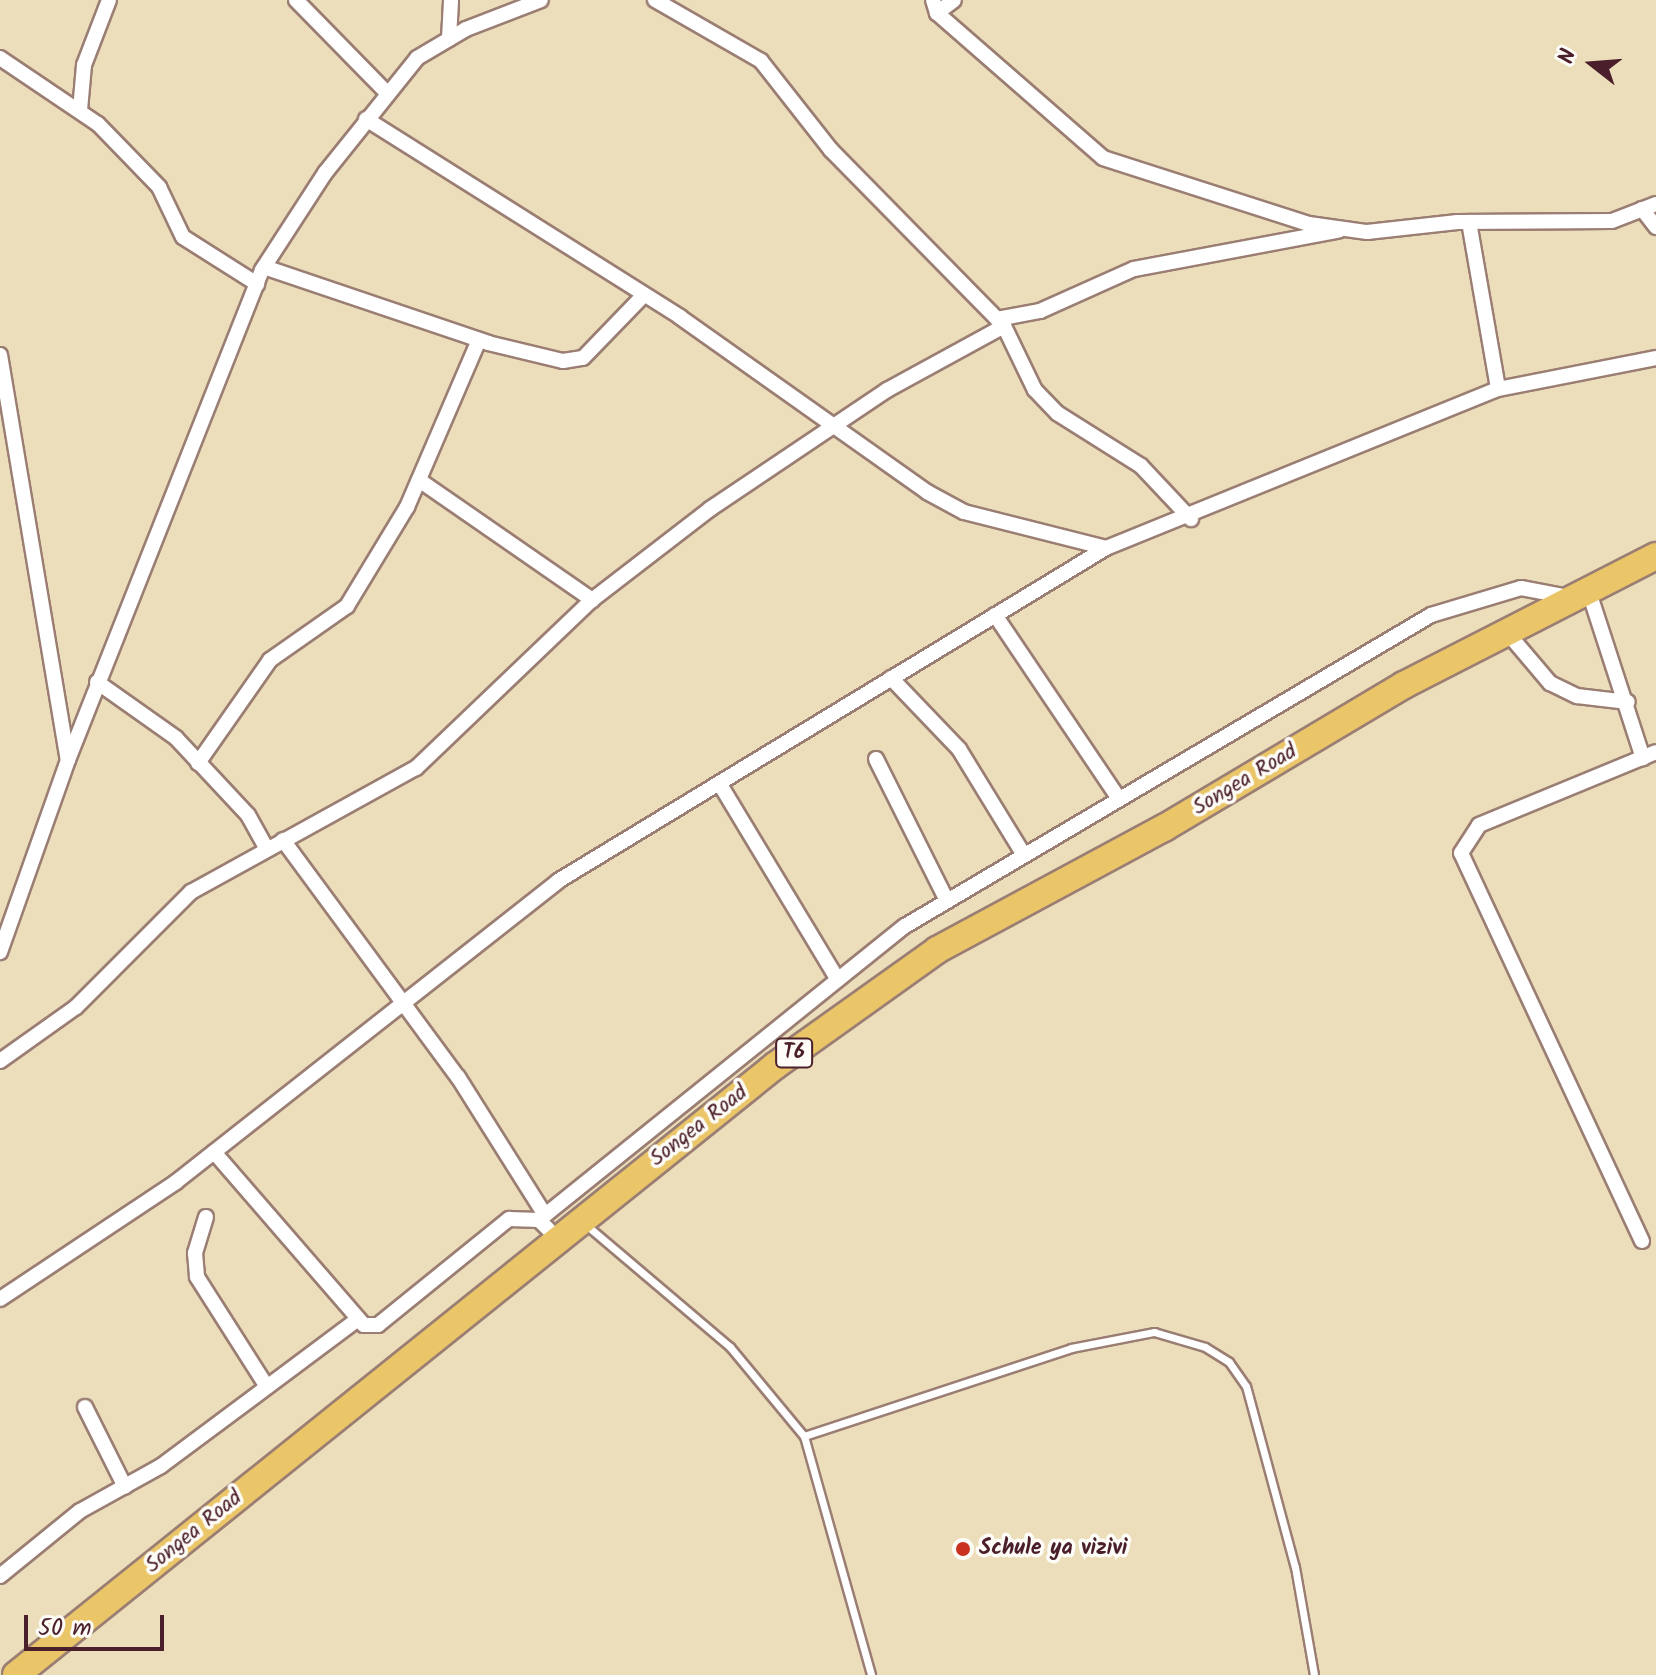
<!DOCTYPE html>
<html>
<head>
<meta charset="utf-8">
<style>
  body { margin:0 }
  #map { position:relative; width:1656px; height:1675px; overflow:hidden; background:#ecdebb; font-family:Kalam,sans-serif }
  div>[style] { position:absolute }
  [style*='--x'] { left:calc(var(--x)*1px); top:calc(var(--y)*1px); width:calc(var(--w)*1px); rotate:calc(var(--a)*1deg) }
  .roads { filter:drop-shadow(2px 0 #9b7e73) drop-shadow(-2px 0 #9b7e73) drop-shadow(0 2px #9b7e73) drop-shadow(0 -2px #9b7e73) }
  .lane>* { height:7px; margin:-3.5px; padding:0 3.5px; transform-origin:3.5px; border-radius:3.5px; background:#fff }
  .street>* { height:14px; margin:-7px; padding:0 7px; transform-origin:7px; border-radius:7px; background:#fff }
  .highway>* { height:26px; margin:-13px; padding:0 13px; transform-origin:13px; border-radius:13px; background:#eac669 }
  .dots>* { width:22px; height:22px; translate:-50% -50%; box-sizing:border-box; border:4px solid #fdfcf7; border-radius:50% }
  span { translate:-50% -50%; white-space:nowrap; text-align:center; line-height:1.15; -webkit-text-stroke:7px #fdfcf7; paint-order:stroke }
  .shield-label span { padding:2px 6px; background:#fdfcf7; border:2px solid; border-radius:6px; -webkit-text-stroke-width:0 }
  .shield-label { font-size:20px; color:#4a1f2b; font-weight:700 }
  .street-label { font-size:22px; color:#4a1f2b }
  .poi-label { font-size:22px; color:#4a1f2b; font-weight:700 }
  .left { translate:0 -50%; text-align:left }
  .north { position:absolute; left:1552px; top:24px; width:80px; height:80px; -webkit-text-stroke:6px #fdfcf7; paint-order:stroke; rotate:287deg; font-size:22px; font-weight:700; line-height:32px; text-align:center; color:#4a1f2b }
  .north::after { content:''; display:block; margin:auto; width:28px; height:36px; background:#4a1f2b; clip-path:polygon(50% 0,100% 100%,50% 72%,0 100%) }
  .scale { position:absolute; left:24px; top:1615px; width:140px; height:36px; box-sizing:border-box; border:4px solid #4a1f2b; border-top:0; padding-left:10px; font-size:24px; line-height:28px; white-space:nowrap; color:#4a1f2b; -webkit-text-stroke:6px #fdfcf7; paint-order:stroke }
</style>
</head>
<body>
<div id="map">
  <div class="roads">
    <div class="lane">
      <i style="--x:585;--y:1224;--w:190;--a:40.3"></i>
      <i style="--x:730;--y:1347;--w:116;--a:50.3"></i>
      <i style="--x:804;--y:1436;--w:248;--a:74.3"></i>
      <i style="--x:804;--y:1436;--w:281;--a:-18.2"></i>
      <i style="--x:1071;--y:1348;--w:85;--a:-10.9"></i>
      <i style="--x:1154;--y:1332;--w:53;--a:16.4"></i>
      <i style="--x:1205;--y:1347;--w:28;--a:32"></i>
      <i style="--x:1229;--y:1362;--w:29;--a:55"></i>
      <i style="--x:1246;--y:1386;--w:188;--a:74.9"></i>
      <i style="--x:1295;--y:1567;--w:110;--a:80"></i>
    </div>
    <div class="street">
      <i style="--x:296;--y:0;--w:130;--a:45.6"></i>
      <i style="--x:655;--y:0;--w:122;--a:29.9"></i>
      <i style="--x:761;--y:61;--w:113;--a:51.8"></i>
      <i style="--x:831;--y:150;--w:247;--a:45.5"></i>
      <i style="--x:1004;--y:326;--w:71;--a:64.2"></i>
      <i style="--x:1035;--y:390;--w:32;--a:46"></i>
      <i style="--x:1057;--y:413;--w:99;--a:32.2"></i>
      <i style="--x:1141;--y:466;--w:73;--a:46.7"></i>
      <i style="--x:933;--y:0;--w:14;--a:73"></i>
      <i style="--x:937;--y:13;--w:220;--a:41.1"></i>
      <i style="--x:1103;--y:158;--w:216;--a:17.8"></i>
      <i style="--x:1309;--y:224;--w:59;--a:7.9"></i>
      <i style="--x:1367;--y:232;--w:91;--a:-6.3"></i>
      <i style="--x:1457;--y:222;--w:155;--a:-0.4"></i>
      <i style="--x:1612;--y:221;--w:47;--a:-21.1"></i>
      <i style="--x:937;--y:13;--w:21;--a:-37"></i>
      <i style="--x:449;--y:39;--w:39;--a:-87"></i>
      <i style="--x:0;--y:58;--w:118;--a:34"></i>
      <i style="--x:98;--y:124;--w:88;--a:45.9"></i>
      <i style="--x:159;--y:187;--w:55;--a:64.4"></i>
      <i style="--x:183;--y:237;--w:88;--a:32.4"></i>
      <i style="--x:80;--y:110;--w:45;--a:-84.9"></i>
      <i style="--x:84;--y:65;--w:70;--a:-69"></i>
      <i style="--x:366;--y:119;--w:371;--a:32.2"></i>
      <i style="--x:680;--y:317;--w:303;--a:35.3"></i>
      <i style="--x:927;--y:492;--w:42;--a:28.4"></i>
      <i style="--x:964;--y:512;--w:146;--a:14.2"></i>
      <i style="--x:1642;--y:209;--w:23;--a:52"></i>
      <i style="--x:1469;--y:222;--w:169;--a:80.1"></i>
      <i style="--x:264;--y:267;--w:237;--a:18.7"></i>
      <i style="--x:488;--y:343;--w:77;--a:13.5"></i>
      <i style="--x:563;--y:361;--w:20;--a:-9"></i>
      <i style="--x:583;--y:358;--w:85;--a:-46"></i>
      <i style="--x:997;--y:319;--w:44;--a:-10.5"></i>
      <i style="--x:1040;--y:311;--w:103;--a:-24.1"></i>
      <i style="--x:1134;--y:269;--w:208;--a:-10.6"></i>
      <i style="--x:0;--y:355;--w:411;--a:80.5"></i>
      <i style="--x:68;--y:760;--w:204;--a:109.5"></i>
      <i style="--x:419;--y:480;--w:211;--a:34.7"></i>
      <i style="--x:1588;--y:589;--w:178;--a:72"></i>
      <i style="--x:995;--y:615;--w:222;--a:56"></i>
      <i style="--x:1505;--y:630;--w:70;--a:49.7"></i>
      <i style="--x:1550;--y:683;--w:30;--a:26"></i>
      <i style="--x:1577;--y:696;--w:51;--a:6.7"></i>
      <i style="--x:891;--y:678;--w:98;--a:46.2"></i>
      <i style="--x:959;--y:749;--w:124;--a:58.5"></i>
      <i style="--x:97;--y:682;--w:97;--a:35.3"></i>
      <i style="--x:176;--y:738;--w:105;--a:46.9"></i>
      <i style="--x:248;--y:815;--w:38;--a:61"></i>
      <i style="--x:876;--y:759;--w:159;--a:63.4"></i>
      <i style="--x:68;--y:760;--w:527;--a:-68.4"></i>
      <i style="--x:262;--y:270;--w:116;--a:-57"></i>
      <i style="--x:325;--y:173;--w:147;--a:-51.3"></i>
      <i style="--x:417;--y:58;--w:57;--a:-30.6"></i>
      <i style="--x:466;--y:29;--w:80;--a:-21.1"></i>
      <i style="--x:198;--y:763;--w:126;--a:-55"></i>
      <i style="--x:270;--y:660;--w:94;--a:-35"></i>
      <i style="--x:347;--y:606;--w:116;--a:-58.8"></i>
      <i style="--x:407;--y:507;--w:182;--a:-66.7"></i>
      <i style="--x:721;--y:786;--w:224;--a:58.9"></i>
      <i style="--x:283;--y:840;--w:295;--a:53.6"></i>
      <i style="--x:458;--y:1077;--w:163;--a:57.8"></i>
      <i style="--x:0;--y:1061;--w:93;--a:-35.4"></i>
      <i style="--x:76;--y:1007;--w:163;--a:-45"></i>
      <i style="--x:191;--y:892;--w:257;--a:-28.9"></i>
      <i style="--x:416;--y:768;--w:243;--a:-43.7"></i>
      <i style="--x:592;--y:600;--w:149;--a:-37.6"></i>
      <i style="--x:710;--y:509;--w:213;--a:-33.9"></i>
      <i style="--x:887;--y:390;--w:133;--a:-28.7"></i>
      <i style="--x:214;--y:1152;--w:229;--a:49.1"></i>
      <i style="--x:364;--y:1325;--w:14;--a:0"></i>
      <i style="--x:378;--y:1325;--w:169;--a:-39"></i>
      <i style="--x:509;--y:1219;--w:30;--a:2"></i>
      <i style="--x:539;--y:1220;--w:27;--a:45"></i>
      <i style="--x:206;--y:1217;--w:38;--a:107"></i>
      <i style="--x:195;--y:1253;--w:24;--a:85"></i>
      <i style="--x:197;--y:1277;--w:130;--a:57.5"></i>
      <i style="--x:539;--y:1220;--w:469;--a:-38.8"></i>
      <i style="--x:905;--y:926;--w:611;--a:-30.59"></i>
      <i style="--x:1431;--y:615;--w:94;--a:-16.7"></i>
      <i style="--x:1521;--y:588;--w:49;--a:10.6"></i>
      <i style="--x:1642;--y:1241;--w:428;--a:-115"></i>
      <i style="--x:1461;--y:853;--w:33;--a:-57"></i>
      <i style="--x:1479;--y:825;--w:191;--a:-22.4"></i>
      <i style="--x:0;--y:1299;--w:211;--a:-33.6"></i>
      <i style="--x:176;--y:1182;--w:486;--a:-38.2"></i>
      <i style="--x:558;--y:881;--w:641;--a:-31.29"></i>
      <i style="--x:1106;--y:548;--w:423;--a:-22.1"></i>
      <i style="--x:1498;--y:389;--w:161;--a:-11.1"></i>
      <i style="--x:85;--y:1407;--w:89;--a:63.4"></i>
      <i style="--x:0;--y:1576;--w:103;--a:-39.1"></i>
      <i style="--x:80;--y:1511;--w:93;--a:-29.1"></i>
      <i style="--x:161;--y:1466;--w:246;--a:-36.7"></i>
    </div>
    <div class="highway">
      <i style="--x:16;--y:1675;--w:975;--a:-38.75"></i>
      <i style="--x:776;--y:1065;--w:198;--a:-35.5"></i>
      <i style="--x:937;--y:950;--w:258;--a:-28.3"></i>
      <i style="--x:1164;--y:828;--w:279;--a:-30.8"></i>
      <i style="--x:1404;--y:685;--w:283;--a:-27.1"></i>
    </div>
  </div>
  <div class="dots">
    <i style="left:963px;top:1549px;background:#c8321e"></i>
  </div>
  <div class="shield-label">
    <span style="left:794px;top:1053px">T6</span>
  </div>
  <div class="street-label">
    <span style="left:1245px;top:780px;rotate:-31deg">Songea Road</span>
    <span style="left:699px;top:1126px;rotate:-38deg">Songea Road</span>
    <span style="left:194px;top:1532px;rotate:-39deg">Songea Road</span>
  </div>
  <div class="poi-label">
    <span class="left" style="left:979px;top:1549px">Schule ya vizivi</span>
  </div>
  <div class="north">N</div>
  <div class="scale">50 m</div>
</div>
</body>
</html>
